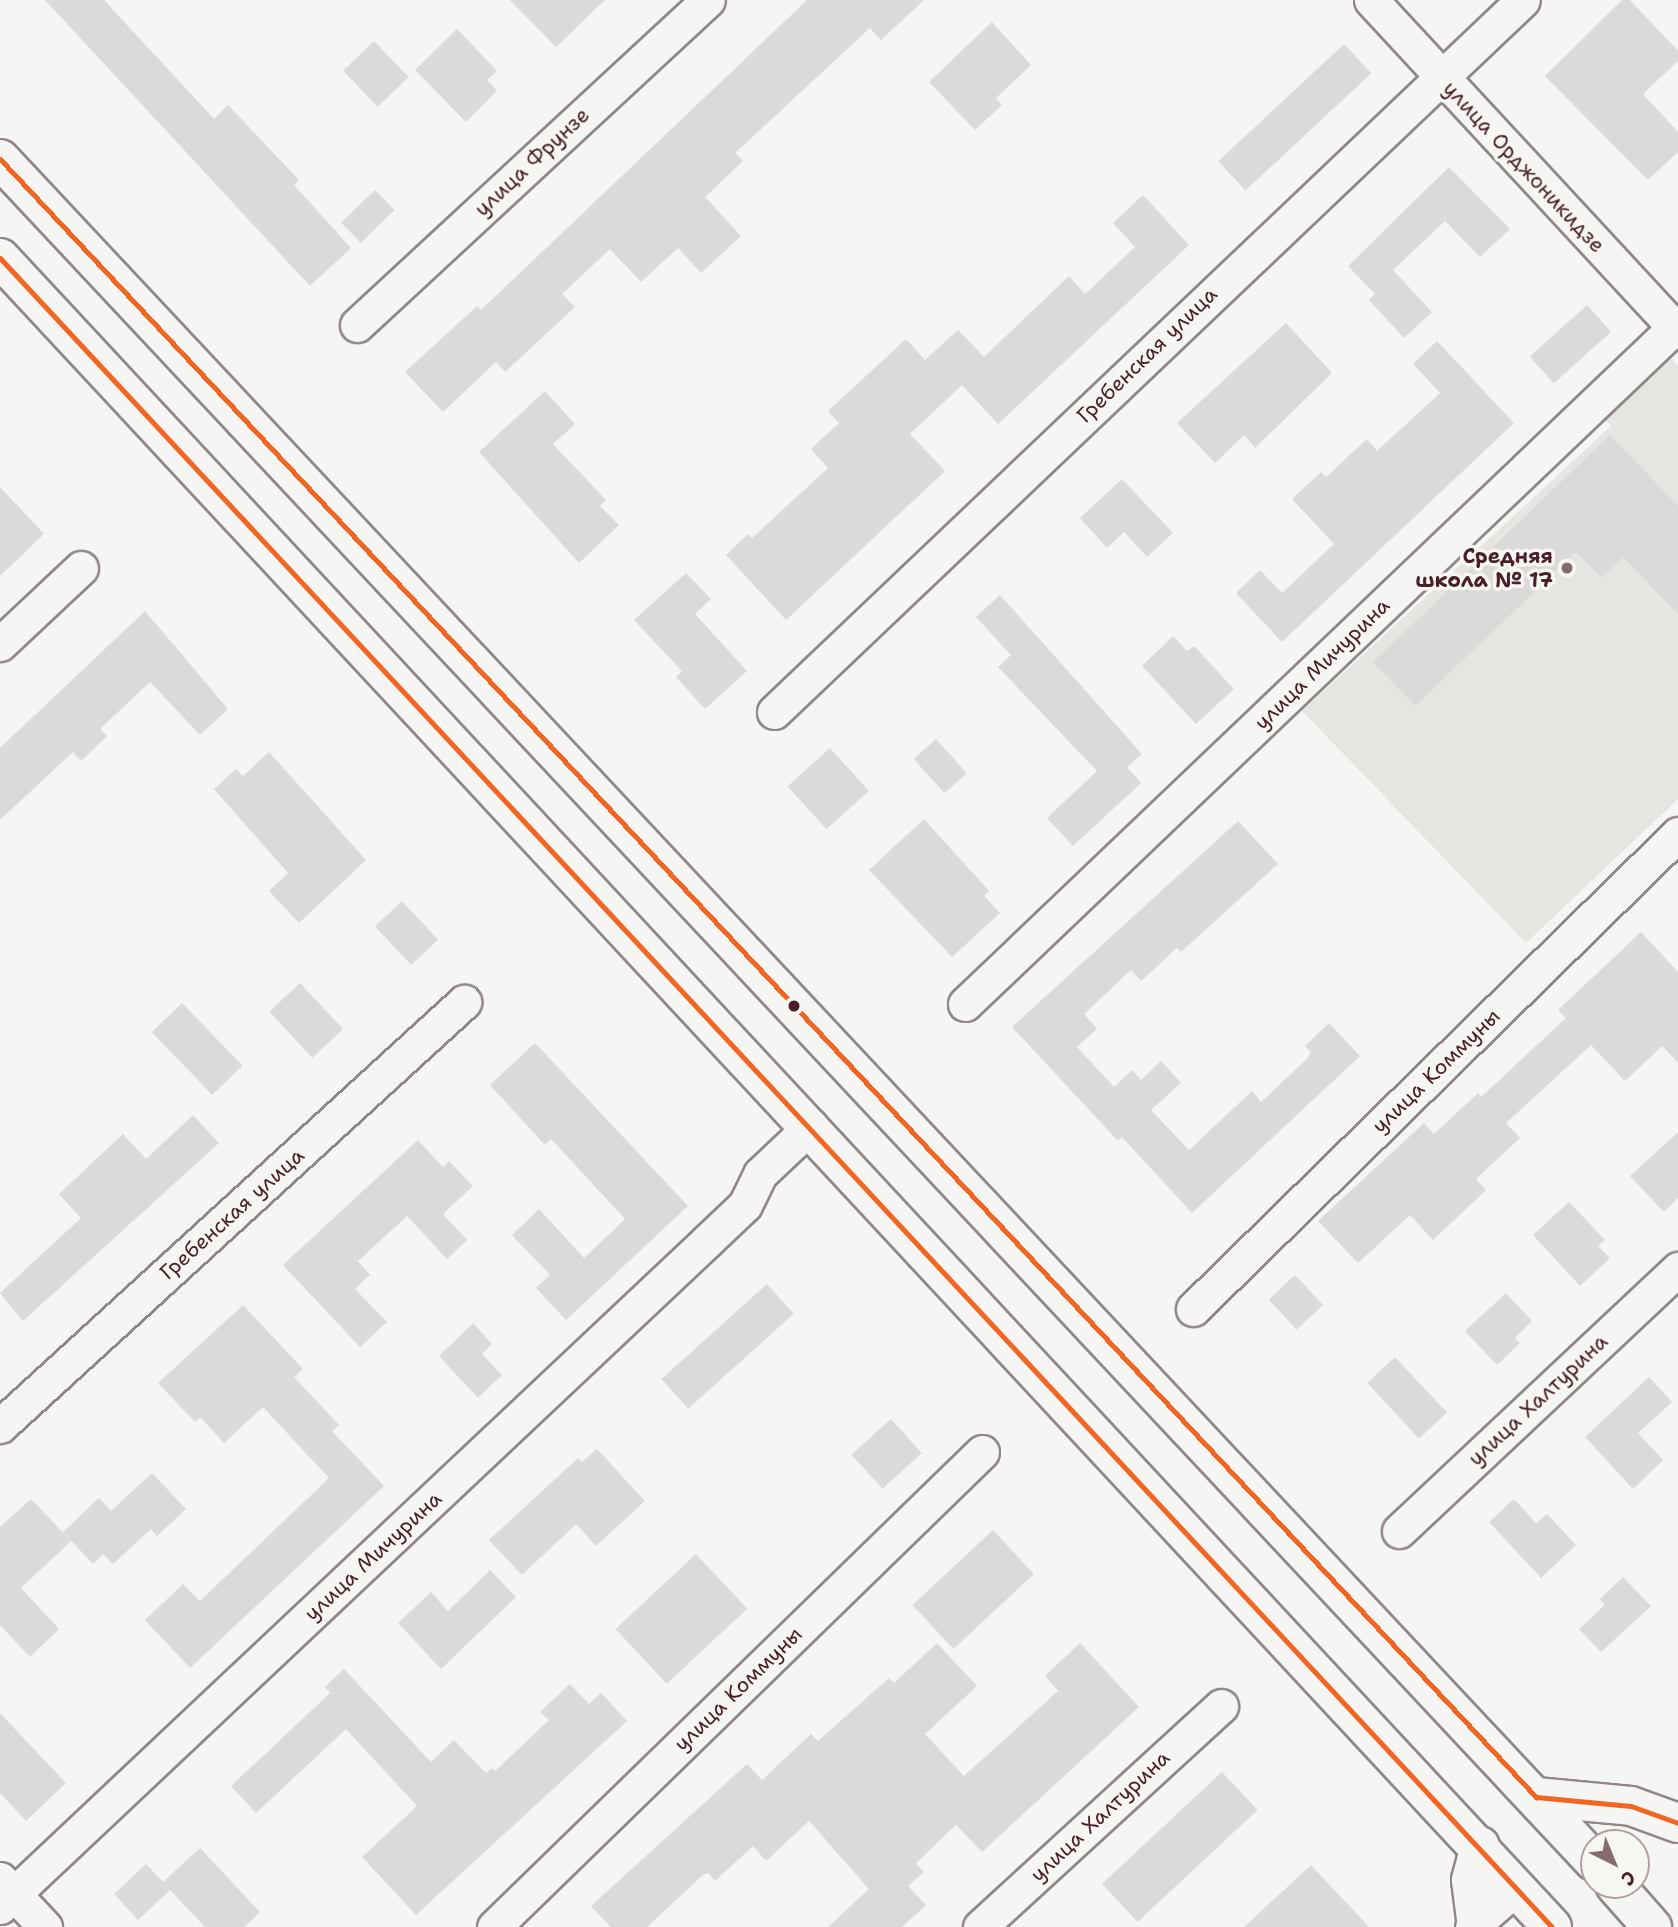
<!DOCTYPE html>
<html>
<head>
<meta charset="utf-8">
<style>
  body { margin:0 }
  #map { position:relative; width:1678px; height:1927px; overflow:hidden; background:#f5f5f3; font-family:"Shantell Sans",sans-serif }
  div>[style] { position:absolute }
  [style*='--x'] { left:calc(var(--x)*1px); top:calc(var(--y)*1px); width:calc(var(--w)*1px); rotate:calc(var(--a)*1deg) }
  .built>* { inset:0; background:#e7e5e2 }
  .building>* { inset:0; background:#dcdad9; transform-origin:0 0 }
  .roads { filter:drop-shadow(2px 0 #8f8788) drop-shadow(-2px 0 #8f8788) drop-shadow(0 2px #8f8788) drop-shadow(0 -2px #8f8788) }
  .street>* { height:33px; margin:-16.5px; padding:0 16.5px; transform-origin:16.5px; border-radius:16.5px; background:#f5f5f3 }
  .secondary>* { height:38px; margin:-19px; padding:0 19px; transform-origin:19px; border-radius:19px; background:#f5f5f3 }
  .primary>* { height:38px; margin:-19px; padding:0 19px; transform-origin:19px; border-radius:19px; background:#f5f5f3 }
  .bus-1>* { height:5px; margin:-2.5px; padding:0 2.5px; transform-origin:2.5px; border-radius:2.5px; background:#f26522 }
  .dots>* { width:19px; height:19px; translate:-50% -50%; box-sizing:border-box; border:4px solid #f6f6f2; border-radius:50% }
  span { translate:-50% -50%; white-space:nowrap; text-align:center; line-height:1.15; -webkit-text-stroke:7px #f6f6f2; paint-order:stroke }
  .street-label { font-size:21px; color:#4a1f2b }
  .poi-label { font-size:21px; color:#4a1f2b; font-weight:700 }
  .right { translate:-100% -50%; text-align:right }
  .north { position:absolute; left:1580px; top:1829px; width:70px; height:70px; box-sizing:border-box; background:#f6f6f2; border:2px solid #b1a0a2; border-radius:50%; rotate:137deg; font-size:19px; font-weight:700; line-height:28px; text-align:center; color:#4a1f2b }
  .north::after { content:''; display:block; margin:auto; width:24px; height:32px; background:#866a71; clip-path:polygon(50% 0,100% 100%,50% 72%,0 100%) }
</style>
</head>
<body>
<div id="map">
  <div class="built">
    <i style="clip-path:polygon(1668px 355px,1678px 366px,1678px 799px,1526px 943px,1302px 711px,1611px 426px,1604px 418px)"></i>
  </div>
  <div class="building">
    <i style="clip-path:polygon(45px 0,104px 0,214px 119px,228px 105px,299px 180px,294px 185px,351px 248px,310px 286px)"></i>
    <i style="clip-path:polygon(510px 0,605px 0,556px 47px)"></i>
    <i style="clip-path:polygon(807px 0,924px 0,881px 40px,870px 28px,735px 153px,743px 161px,705px 197px,741px 236px,701px 273px,678px 248px,641px 282px,610px 249px,562px 294px,575px 307px,505px 372px,496px 362px,443px 412px,405px 372px,477px 306px,481px 310px)"></i>
    <i style="clip-path:polygon(1622px 0,1630px 0,1678px 51px,1678px 61px,1643px 94px,1678px 132px,1678px 152px,1648px 180px,1545px 76px)"></i>
    <i style="clip-path:polygon(992px 22px,1031px 65px,996px 98px,1002px 105px,975px 130px,929px 82px)"></i>
    <i style="clip-path:polygon(457px 29px,497px 71px,487px 80px,497px 91px,466px 122px,415px 70px)"></i>
    <i style="left:374px;top:41px;width:50px;height:43px;rotate:46deg"></i>
    <i style="left:1344px;top:44px;width:40px;height:172px;rotate:47deg"></i>
    <i style="clip-path:polygon(1449px 167px,1510px 229px,1480px 257px,1445px 221px,1393px 270px,1432px 312px,1404px 338px,1369px 300px,1375px 294px,1348px 266px)"></i>
    <i style="left:375px;top:190px;width:28px;height:47px;rotate:46deg"></i>
    <i style="clip-path:polygon(1143px 195px,1189px 245px,998px 424px,962px 385px,910px 434px,945px 471px,786px 620px,726px 555px,748px 534px,752px 538px,828px 468px,811px 449px,839px 423px,828px 411px,906px 339px,925px 360px,958px 330px,984px 357px,1069px 276px,1085px 294px,1135px 247px,1113px 223px)"></i>
    <i style="left:1587px;top:305px;width:36px;height:77px;rotate:48deg"></i>
    <i style="clip-path:polygon(1286px 323px,1332px 373px,1255px 448px,1244px 435px,1215px 463px,1177px 423px)"></i>
    <i style="clip-path:polygon(1437px 341px,1514px 423px,1282px 642px,1236px 593px,1260px 570px,1282px 593px,1334px 544px,1292px 499px,1321px 472px,1326px 477px,1367px 439px,1377px 451px,1440px 393px,1413px 364px)"></i>
    <i style="clip-path:polygon(545px 391px,575px 424px,553px 444px,606px 500px,600px 506px,619px 525px,579px 563px,479px 452px)"></i>
    <i style="clip-path:polygon(1610px 435px,1678px 506px,1678px 614px,1623px 557px,1601px 578px,1576px 552px,1415px 706px,1373px 662px)"></i>
    <i style="clip-path:polygon(1122px 479px,1173px 533px,1147px 557px,1124px 532px,1107px 548px,1080px 518px)"></i>
    <i style="clip-path:polygon(0 487px,44px 534px,0 576px)"></i>
    <i style="clip-path:polygon(686px 573px,711px 599px,695px 614px,747px 671px,705px 709px,676px 677px,682px 671px,634px 620px)"></i>
    <i style="clip-path:polygon(1000px 595px,1142px 754px,1127px 767px,1141px 783px,1073px 846px,1047px 818px,1097px 771px,998px 667px,1011px 655px,976px 617px)"></i>
    <i style="clip-path:polygon(145px 611px,228px 709px,200px 735px,150px 682px,100px 729px,107px 736px,81px 761px,73px 752px,0 820px,0 748px)"></i>
    <i style="clip-path:polygon(1173px 636px,1187px 651px,1194px 646px,1234px 689px,1196px 724px,1142px 666px)"></i>
    <i style="left:936px;top:739px;width:46px;height:30px;rotate:48deg"></i>
    <i style="left:830px;top:748px;width:58px;height:57px;rotate:48deg"></i>
    <i style="clip-path:polygon(269px 752px,366px 860px,299px 923px,269px 891px,288px 873px,214px 789px,236px 769px,243px 776px)"></i>
    <i style="clip-path:polygon(924px 819px,989px 891px,984px 896px,1000px 913px,952px 957px,869px 870px)"></i>
    <i style="clip-path:polygon(1238px 821px,1278px 864px,1181px 952px,1177px 948px,1141px 981px,1131px 970px,1084px 1014px,1097px 1029px,1077px 1047px,1114px 1087px,1132px 1070px,1141px 1080px,1161px 1061px,1181px 1083px,1151px 1110px,1189px 1150px,1252px 1091px,1261px 1102px,1308px 1058px,1311px 1052px,1305px 1046px,1329px 1023px,1360px 1056px,1192px 1213px,1122px 1137px,1118px 1141px,1012px 1027px)"></i>
    <i style="left:402px;top:901px;width:53px;height:37px;rotate:47deg"></i>
    <i style="clip-path:polygon(1641px 932px,1678px 972px,1678px 1063px,1662px 1046px,1625px 1081px,1591px 1045px,1506px 1123px,1520px 1138px,1476px 1179px,1486px 1190px,1433px 1240px,1410px 1215px,1358px 1263px,1318px 1221px,1424px 1123px,1434px 1134px,1478px 1093px,1481px 1097px,1566px 1018px,1558px 1010px)"></i>
    <i style="left:300px;top:983px;width:63px;height:42px;rotate:47deg"></i>
    <i style="left:182px;top:1003px;width:87px;height:42px;rotate:46deg"></i>
    <i style="clip-path:polygon(535px 1043px,688px 1206px,566px 1320px,536px 1288px,550px 1275px,512px 1235px,539px 1209px,584px 1258px,625px 1219px,551px 1139px,545px 1145px,490px 1085px)"></i>
    <i style="clip-path:polygon(193px 1115px,219px 1143px,23px 1321px,0 1293px,81px 1218px,59px 1194px,123px 1134px,146px 1159px)"></i>
    <i style="clip-path:polygon(1678px 1132px,1678px 1198px,1664px 1212px,1630px 1176px)"></i>
    <i style="clip-path:polygon(418px 1140px,443px 1167px,449px 1161px,473px 1186px,443px 1214px,467px 1240px,447px 1259px,407px 1216px,358px 1261px,370px 1275px,355px 1289px,387px 1322px,360px 1347px,283px 1265px)"></i>
    <i style="clip-path:polygon(1569px 1202px,1605px 1240px,1598px 1246px,1610px 1258px,1580px 1286px,1533px 1235px)"></i>
    <i style="left:1295px;top:1275px;width:41px;height:36px;rotate:47deg"></i>
    <i style="left:767px;top:1284px;width:40px;height:142px;rotate:48deg"></i>
    <i style="clip-path:polygon(1506px 1293px,1532px 1321px,1515px 1338px,1520px 1343px,1497px 1365px,1465px 1331px)"></i>
    <i style="clip-path:polygon(243px 1305px,303px 1369px,294px 1377px,339px 1425px,332px 1431px,384px 1486px,190px 1668px,145px 1620px,183px 1584px,200px 1601px,329px 1478px,263px 1407px,224px 1443px,200px 1417px,195px 1422px,158px 1383px)"></i>
    <i style="clip-path:polygon(473px 1323px,492px 1344px,482px 1354px,502px 1375px,478px 1398px,439px 1356px)"></i>
    <i style="left:1395px;top:1357px;width:76px;height:38px;rotate:47deg"></i>
    <i style="clip-path:polygon(1649px 1377px,1672px 1402px,1638px 1433px,1663px 1460px,1633px 1489px,1585px 1437px)"></i>
    <i style="left:891px;top:1419px;width:46px;height:53px;rotate:48deg"></i>
    <i style="clip-path:polygon(597px 1449px,645px 1501px,596px 1546px,576px 1524px,522px 1575px,489px 1540px,578px 1458px,582px 1462px)"></i>
    <i style="clip-path:polygon(152px 1473px,186px 1509px,157px 1536px,151px 1529px,113px 1564px,103px 1554px,93px 1564px,63px 1532px,99px 1498px,111px 1511px)"></i>
    <i style="clip-path:polygon(31px 1499px,71px 1541px,21px 1588px,59px 1629px,30px 1657px,0 1625px,0 1527px)"></i>
    <i style="clip-path:polygon(1514px 1499px,1536px 1523px,1547px 1514px,1576px 1545px,1541px 1578px,1489px 1522px)"></i>
    <i style="left:993px;top:1530px;width:60px;height:110px;rotate:47deg"></i>
    <i style="left:696px;top:1554px;width:75px;height:110px;rotate:47deg"></i>
    <i style="clip-path:polygon(490px 1570px,516px 1597px,441px 1669px,398px 1623px,431px 1592px,448px 1611px)"></i>
    <i style="clip-path:polygon(1623px 1577px,1651px 1606px,1601px 1652px,1579px 1629px,1605px 1605px,1600px 1599px)"></i>
    <i style="clip-path:polygon(937px 1643px,977px 1686px,925px 1734px,964px 1776px,1058px 1691px,1045px 1676px,1080px 1643px,1139px 1707px,982px 1852px,956px 1825px,916px 1863px,924px 1872px,908px 1886px,926px 1905px,902px 1927px,828px 1927px,869px 1889px,809px 1821px,766px 1861px,753px 1846px,715px 1881px,708px 1873px,703px 1875px,647px 1927px,611px 1927px,591px 1906px,747px 1764px,762px 1780px,811px 1734px,818px 1741px,889px 1678px,894px 1683px)"></i>
    <i style="clip-path:polygon(344px 1669px,431px 1762px,454px 1740px,486px 1773px,492px 1768px,495px 1771px,549px 1720px,540px 1712px,570px 1684px,589px 1704px,601px 1693px,627px 1721px,416px 1915px,362px 1857px,417px 1806px,346px 1729px,256px 1813px,231px 1786px,330px 1693px,325px 1687px)"></i>
    <i style="clip-path:polygon(0 1713px,66px 1783px,26px 1821px,0 1793px)"></i>
    <i style="left:1222px;top:1772px;width:52px;height:164px;rotate:47deg"></i>
    <i style="clip-path:polygon(200px 1848px,260px 1912px,244px 1927px,205px 1927px,170px 1890px,138px 1920px,114px 1894px,146px 1864px,163px 1882px)"></i>
    <i style="clip-path:polygon(1311px 1865px,1369px 1927px,1244px 1927px)"></i>
  </div>
  <div class="roads">
    <div class="street">
      <i style="--x:1371;--y:0;--w:452;--a:47.2"></i>
      <i style="--x:357;--y:325;--w:478;--a:-42.8"></i>
      <i style="--x:0;--y:644;--w:111;--a:-43.2"></i>
      <i style="--x:774;--y:712;--w:1033;--a:-43.55"></i>
      <i style="--x:965;--y:1004;--w:985;--a:-43.64"></i>
      <i style="--x:1193;--y:1309;--w:679;--a:-44.4"></i>
      <i style="--x:0;--y:1426;--w:629;--a:-42.42"></i>
      <i style="--x:1399;--y:1531;--w:383;--a:-43.2"></i>
      <i style="--x:0;--y:1879;--w:66;--a:46.8"></i>
      <i style="--x:0;--y:1907;--w:971;--a:-43.29"></i>
      <i style="--x:707;--y:1241;--w:52;--a:-43.5"></i>
      <i style="--x:745;--y:1205;--w:34;--a:-64"></i>
      <i style="--x:760;--y:1174;--w:70;--a:-43.3"></i>
      <i style="--x:494;--y:1927;--w:681;--a:-44.23"></i>
      <i style="--x:980;--y:1927;--w:327;--a:-42.5"></i>
      <i style="--x:1472;--y:1927;--w:60;--a:-41.6"></i>
    </div>
    <div class="secondary">
      <i style="--x:1536;--y:1797;--w:95;--a:5.4"></i>
      <i style="--x:1631;--y:1806;--w:50;--a:19.9"></i>
      <i style="--x:1477;--y:1927;--w:47;--a:-97.3"></i>
      <i style="--x:1471;--y:1880;--w:35;--a:-75"></i>
    </div>
    <div class="primary">
      <i style="--x:0;--y:159;--w:2332;--a:46.88"></i>
      <i style="--x:0;--y:258;--w:2279;--a:47.08"></i>
      <i style="--x:1615;--y:1885;--w:56;--a:48.6"></i>
    </div>
  </div>
  <div class="bus-1">
    <i style="--x:0;--y:159;--w:2246;--a:46.84"></i>
    <i style="--x:1536;--y:1797;--w:95;--a:5.4"></i>
    <i style="--x:1631;--y:1806;--w:50;--a:19.9"></i>
    <i style="--x:0;--y:258;--w:2279;--a:47.08"></i>
  </div>
  <div class="dots">
    <i style="left:1567px;top:568px;background:#866a71"></i>
    <i style="left:794px;top:1006px;background:#4a1f2b"></i>
  </div>
  <div class="street-label">
    <span style="left:532px;top:162px;rotate:-43deg">улица Фрунзе</span>
    <span style="left:1524px;top:167px;rotate:47deg">улица Орджоникидзе</span>
    <span style="left:1147px;top:355px;rotate:-44deg">Гребенская улица</span>
    <span style="left:1322px;top:664px;rotate:-44deg">улица Мичурина</span>
    <span style="left:1436px;top:1071px;rotate:-44deg">улица Коммуны</span>
    <span style="left:232px;top:1214px;rotate:-42deg">Гребенская улица</span>
    <span style="left:1538px;top:1400px;rotate:-43deg">улица Халтурина</span>
    <span style="left:373px;top:1556px;rotate:-43deg">улица Мичурина</span>
    <span style="left:738px;top:1689px;rotate:-44deg">улица Коммуны</span>
    <span style="left:1100px;top:1816px;rotate:-43deg">улица Халтурина</span>
  </div>
  <div class="poi-label">
    <span class="right" style="left:1553px;top:568px">Средняя<br>школа № 17</span>
  </div>
  <div class="north">С</div>
</div>
</body>
</html>
